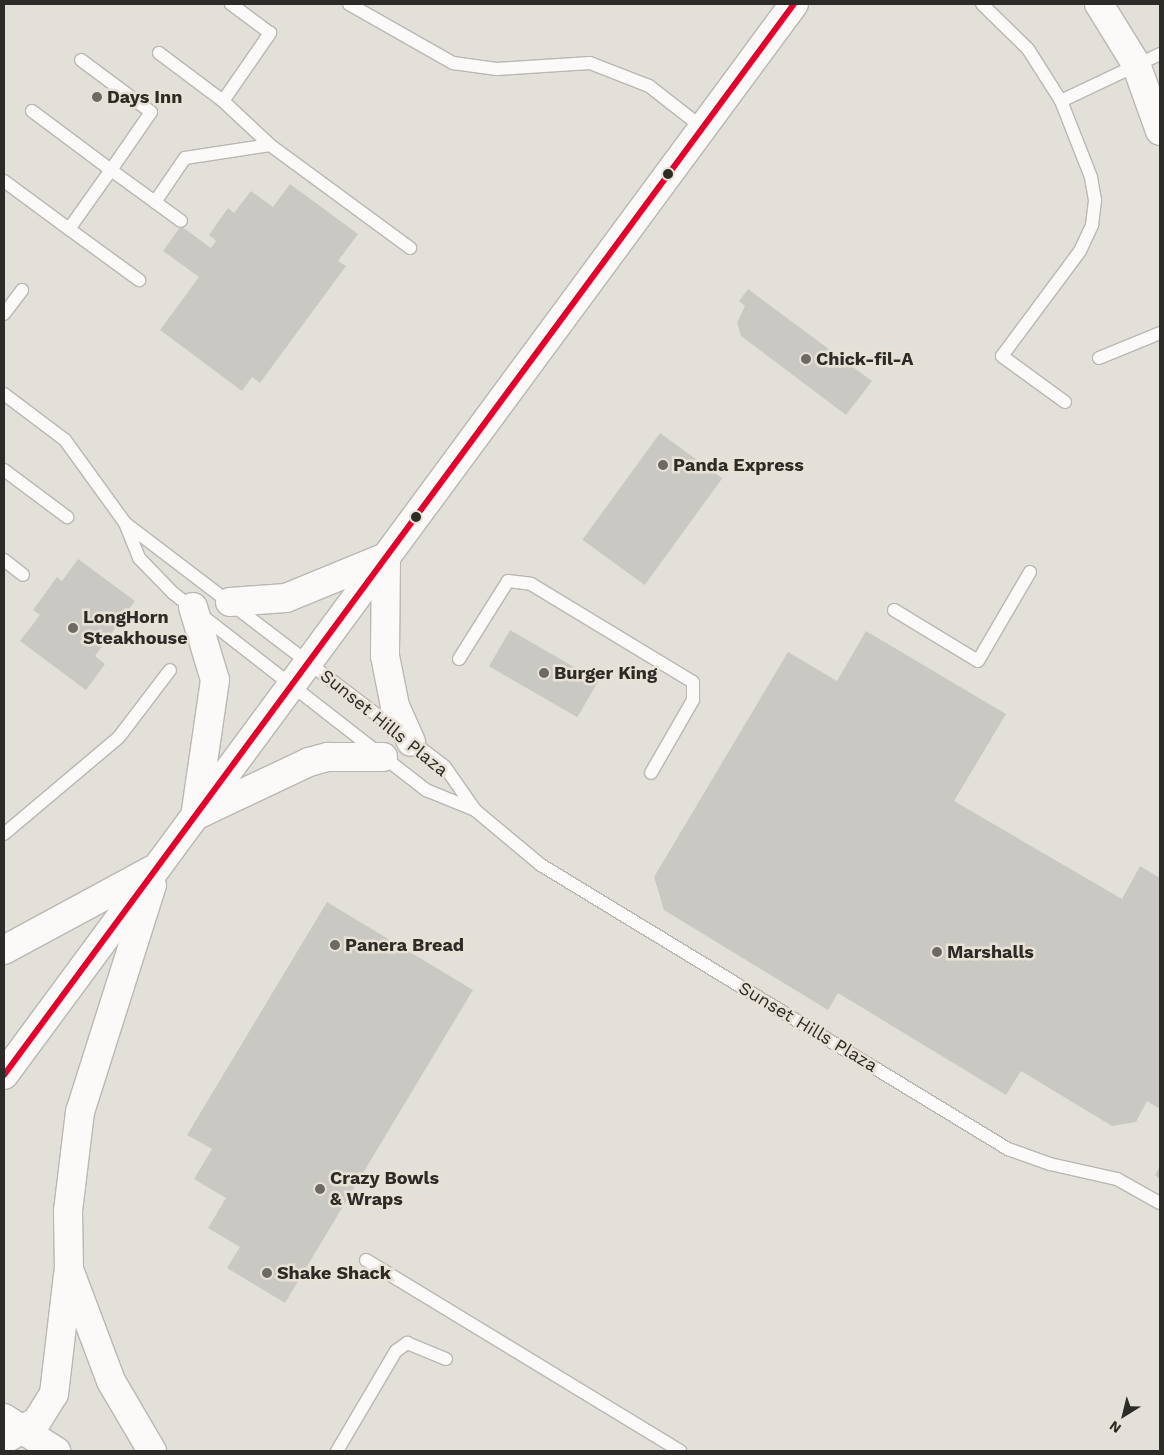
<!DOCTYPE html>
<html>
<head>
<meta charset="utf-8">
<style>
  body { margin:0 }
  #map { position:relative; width:1164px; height:1455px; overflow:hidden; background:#e3e0da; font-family:"Work Sans",sans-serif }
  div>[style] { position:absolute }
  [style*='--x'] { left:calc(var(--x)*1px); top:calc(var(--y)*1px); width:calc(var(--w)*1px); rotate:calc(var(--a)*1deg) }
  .building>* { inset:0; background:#cac8c3; transform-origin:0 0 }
  .roads { filter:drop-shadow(1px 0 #bab7b3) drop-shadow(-1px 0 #bab7b3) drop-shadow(0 1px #bab7b3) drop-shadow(0 -1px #bab7b3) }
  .lane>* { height:12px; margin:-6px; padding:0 6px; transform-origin:6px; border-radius:6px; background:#fbfaf9 }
  .secondary>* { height:28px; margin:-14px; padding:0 14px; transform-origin:14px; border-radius:14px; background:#fbfaf9 }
  .primary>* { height:28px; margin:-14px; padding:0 14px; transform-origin:14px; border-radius:14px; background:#fbfaf9 }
  .bus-1>* { height:6px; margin:-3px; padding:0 3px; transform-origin:3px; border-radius:3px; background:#e4002b }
  .dots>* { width:14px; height:14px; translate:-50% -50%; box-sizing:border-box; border:2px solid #e7e1d6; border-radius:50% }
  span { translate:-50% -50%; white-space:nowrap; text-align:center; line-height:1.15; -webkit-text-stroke:5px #e7e1d6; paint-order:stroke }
  .poi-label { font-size:18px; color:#2d2b27; font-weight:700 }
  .left { translate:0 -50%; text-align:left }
  .street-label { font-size:18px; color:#2d2b27 }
  .frame { position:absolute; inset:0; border:5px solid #2d2b27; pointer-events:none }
  .north { position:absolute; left:1099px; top:1390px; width:50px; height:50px; -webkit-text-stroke:4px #e7e1d6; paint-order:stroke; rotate:216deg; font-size:14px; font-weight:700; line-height:20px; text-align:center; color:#2d2b27 }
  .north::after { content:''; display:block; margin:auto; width:18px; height:22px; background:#2d2b27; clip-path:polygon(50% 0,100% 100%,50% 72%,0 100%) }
</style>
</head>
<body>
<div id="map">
  <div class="building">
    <i style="clip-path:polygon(290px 184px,358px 234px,338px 261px,346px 266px,260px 383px,252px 377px,242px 391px,160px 330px,199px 277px,163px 251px,181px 226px,211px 248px,216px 241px,209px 235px,228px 208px,234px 213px,251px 191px,273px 207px)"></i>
    <i style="clip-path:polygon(748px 289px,872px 381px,846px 415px,741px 336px,737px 323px,745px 306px,739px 301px)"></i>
    <i style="left:660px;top:433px;width:77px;height:132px;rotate:36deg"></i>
    <i style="clip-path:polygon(78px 559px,135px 601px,95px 656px,105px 664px,86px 690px,20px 641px,40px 615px,33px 610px,57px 577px,62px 581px)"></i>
    <i style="left:510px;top:630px;width:102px;height:42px;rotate:30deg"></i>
    <i style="clip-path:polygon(866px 631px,1006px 714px,954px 801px,1122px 899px,1140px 866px,1160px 878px,1160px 1109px,1147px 1101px,1136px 1122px,1112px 1126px,1021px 1071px,1006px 1095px,838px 993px,828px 1010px,664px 910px,654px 877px,788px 652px,837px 681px)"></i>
    <i style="clip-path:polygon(327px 902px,473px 990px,285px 1303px,227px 1268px,240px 1247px,208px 1228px,226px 1198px,194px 1179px,212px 1149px,187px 1135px)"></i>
    <i style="clip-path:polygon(1160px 1166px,1160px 1179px,1155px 1175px)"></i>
  </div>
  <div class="roads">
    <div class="lane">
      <i style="--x:349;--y:4;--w:120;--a:29.6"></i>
      <i style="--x:453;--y:63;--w:44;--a:7.8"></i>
      <i style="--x:497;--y:69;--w:93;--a:-3.7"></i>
      <i style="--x:590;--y:63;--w:63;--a:21.3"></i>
      <i style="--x:649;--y:86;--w:68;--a:37.9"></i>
      <i style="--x:982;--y:4;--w:64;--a:44.4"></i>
      <i style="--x:1028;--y:49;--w:62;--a:57.6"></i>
      <i style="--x:159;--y:53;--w:80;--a:36.9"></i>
      <i style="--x:223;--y:101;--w:64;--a:43.1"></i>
      <i style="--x:223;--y:101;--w:83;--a:-55.3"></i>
      <i style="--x:270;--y:33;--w:49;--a:-143.4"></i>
      <i style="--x:32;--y:111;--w:99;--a:36.8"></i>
      <i style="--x:111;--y:170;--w:70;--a:-55.4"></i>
      <i style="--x:151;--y:112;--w:87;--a:-143.4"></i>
      <i style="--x:4;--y:181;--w:81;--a:36.4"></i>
      <i style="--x:69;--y:229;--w:72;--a:-54.6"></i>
      <i style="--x:111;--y:170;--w:54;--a:36"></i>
      <i style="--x:155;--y:202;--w:53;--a:-55.7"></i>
      <i style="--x:185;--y:158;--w:86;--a:-8.7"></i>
      <i style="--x:270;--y:145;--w:174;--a:36.3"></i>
      <i style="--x:155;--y:202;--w:32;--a:36"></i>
      <i style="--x:69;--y:229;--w:87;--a:36.1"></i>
      <i style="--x:4;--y:314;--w:30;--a:-53"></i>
      <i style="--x:1099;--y:358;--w:66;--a:-22.3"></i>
      <i style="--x:4;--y:394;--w:76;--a:37"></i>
      <i style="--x:65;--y:440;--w:102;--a:54.1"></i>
      <i style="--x:125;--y:523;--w:38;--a:68"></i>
      <i style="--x:139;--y:558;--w:49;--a:45.8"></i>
      <i style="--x:173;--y:593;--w:321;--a:37.9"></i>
      <i style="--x:426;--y:790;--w:53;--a:22.2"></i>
      <i style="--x:1065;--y:402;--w:78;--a:-143.9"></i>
      <i style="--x:1002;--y:356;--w:131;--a:-53.4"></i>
      <i style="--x:1080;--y:251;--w:29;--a:-65"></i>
      <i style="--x:1092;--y:225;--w:25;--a:-83"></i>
      <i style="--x:1095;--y:200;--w:23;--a:-100"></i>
      <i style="--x:1091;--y:177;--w:82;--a:-111.5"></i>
      <i style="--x:1061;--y:101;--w:110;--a:-25.4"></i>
      <i style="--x:4;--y:470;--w:79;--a:36.7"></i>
      <i style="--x:125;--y:523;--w:402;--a:37.3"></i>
      <i style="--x:445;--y:767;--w:52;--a:55.1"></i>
      <i style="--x:475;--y:810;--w:86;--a:39.8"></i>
      <i style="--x:541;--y:865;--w:547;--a:31.31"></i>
      <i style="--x:1008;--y:1149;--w:45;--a:19.7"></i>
      <i style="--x:1050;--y:1164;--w:69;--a:12.6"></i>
      <i style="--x:1117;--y:1179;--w:49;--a:29.2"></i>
      <i style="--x:4;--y:560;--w:24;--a:38"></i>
      <i style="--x:894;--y:610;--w:98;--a:31.3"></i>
      <i style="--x:978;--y:661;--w:103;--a:-59.7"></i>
      <i style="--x:459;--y:659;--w:92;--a:-57.9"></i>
      <i style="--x:508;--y:581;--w:23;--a:7"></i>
      <i style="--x:531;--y:584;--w:189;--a:31.2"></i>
      <i style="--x:693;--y:682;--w:18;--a:90"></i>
      <i style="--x:693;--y:700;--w:84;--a:119.9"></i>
      <i style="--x:4;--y:834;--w:150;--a:-40.1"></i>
      <i style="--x:119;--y:737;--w:84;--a:-52.7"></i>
      <i style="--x:366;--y:1260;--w:368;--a:31.3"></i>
      <i style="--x:337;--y:1451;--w:116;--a:-59.5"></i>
      <i style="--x:396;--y:1351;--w:14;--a:-36"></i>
      <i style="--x:407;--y:1343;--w:42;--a:22.3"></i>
    </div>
    <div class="secondary">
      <i style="--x:1099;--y:4;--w:70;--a:58.3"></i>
      <i style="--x:1136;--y:64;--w:71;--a:70.3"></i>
    </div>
    <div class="primary">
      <i style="--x:386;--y:557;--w:99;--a:90.6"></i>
      <i style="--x:385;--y:656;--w:51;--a:78.7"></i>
      <i style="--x:395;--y:706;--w:39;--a:66"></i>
      <i style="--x:230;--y:602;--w:56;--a:-4.1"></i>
      <i style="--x:286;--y:598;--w:108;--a:-22.3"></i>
      <i style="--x:193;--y:607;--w:76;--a:73.2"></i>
      <i style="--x:215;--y:680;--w:132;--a:98.3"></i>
      <i style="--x:199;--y:814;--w:122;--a:-25.3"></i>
      <i style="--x:309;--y:762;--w:20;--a:-15"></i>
      <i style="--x:328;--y:757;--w:55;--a:0"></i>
      <i style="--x:4;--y:950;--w:168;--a:-28.4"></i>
      <i style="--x:4;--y:1075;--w:1331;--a:-53.59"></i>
      <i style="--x:4;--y:1418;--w:62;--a:32.4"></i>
      <i style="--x:4;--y:1440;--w:38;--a:-30"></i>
      <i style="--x:37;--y:1421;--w:32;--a:-58"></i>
      <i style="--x:54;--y:1394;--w:120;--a:-83.3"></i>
      <i style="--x:152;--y:1451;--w:81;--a:-120.4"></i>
      <i style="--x:111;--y:1381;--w:120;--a:-110.6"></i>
      <i style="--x:69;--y:1269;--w:58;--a:-91"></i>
      <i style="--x:68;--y:1211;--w:100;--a:-83.1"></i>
      <i style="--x:80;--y:1112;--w:238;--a:-72.4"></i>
    </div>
  </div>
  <div class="bus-1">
    <i style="--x:4;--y:1075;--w:1331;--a:-53.59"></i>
  </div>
  <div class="dots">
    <i style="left:97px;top:97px;background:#6d6a66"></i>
    <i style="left:668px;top:174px;background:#2d2b27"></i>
    <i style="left:806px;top:359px;background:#6d6a66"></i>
    <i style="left:663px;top:465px;background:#6d6a66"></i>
    <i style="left:416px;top:517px;background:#2d2b27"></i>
    <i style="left:73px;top:628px;background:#6d6a66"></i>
    <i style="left:544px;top:673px;background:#6d6a66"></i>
    <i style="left:335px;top:945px;background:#6d6a66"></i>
    <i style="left:937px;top:952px;background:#6d6a66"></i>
    <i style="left:320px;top:1189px;background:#6d6a66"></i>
    <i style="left:267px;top:1273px;background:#6d6a66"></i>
  </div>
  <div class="poi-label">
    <span class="left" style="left:107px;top:97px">Days Inn</span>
    <span class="left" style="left:816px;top:359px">Chick-fil-A</span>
    <span class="left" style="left:673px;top:465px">Panda Express</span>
    <span class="left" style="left:83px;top:628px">LongHorn<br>Steakhouse</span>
    <span class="left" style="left:554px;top:673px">Burger King</span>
    <span class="left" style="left:345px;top:945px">Panera Bread</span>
    <span class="left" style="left:947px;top:952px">Marshalls</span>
    <span class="left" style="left:330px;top:1189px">Crazy Bowls<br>&amp; Wraps</span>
    <span class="left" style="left:277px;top:1273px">Shake Shack</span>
  </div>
  <div class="street-label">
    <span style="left:384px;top:723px;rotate:39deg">Sunset Hills Plaza</span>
    <span style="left:808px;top:1027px;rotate:31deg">Sunset Hills Plaza</span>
  </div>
  <div class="frame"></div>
  <div class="north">N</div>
</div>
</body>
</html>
